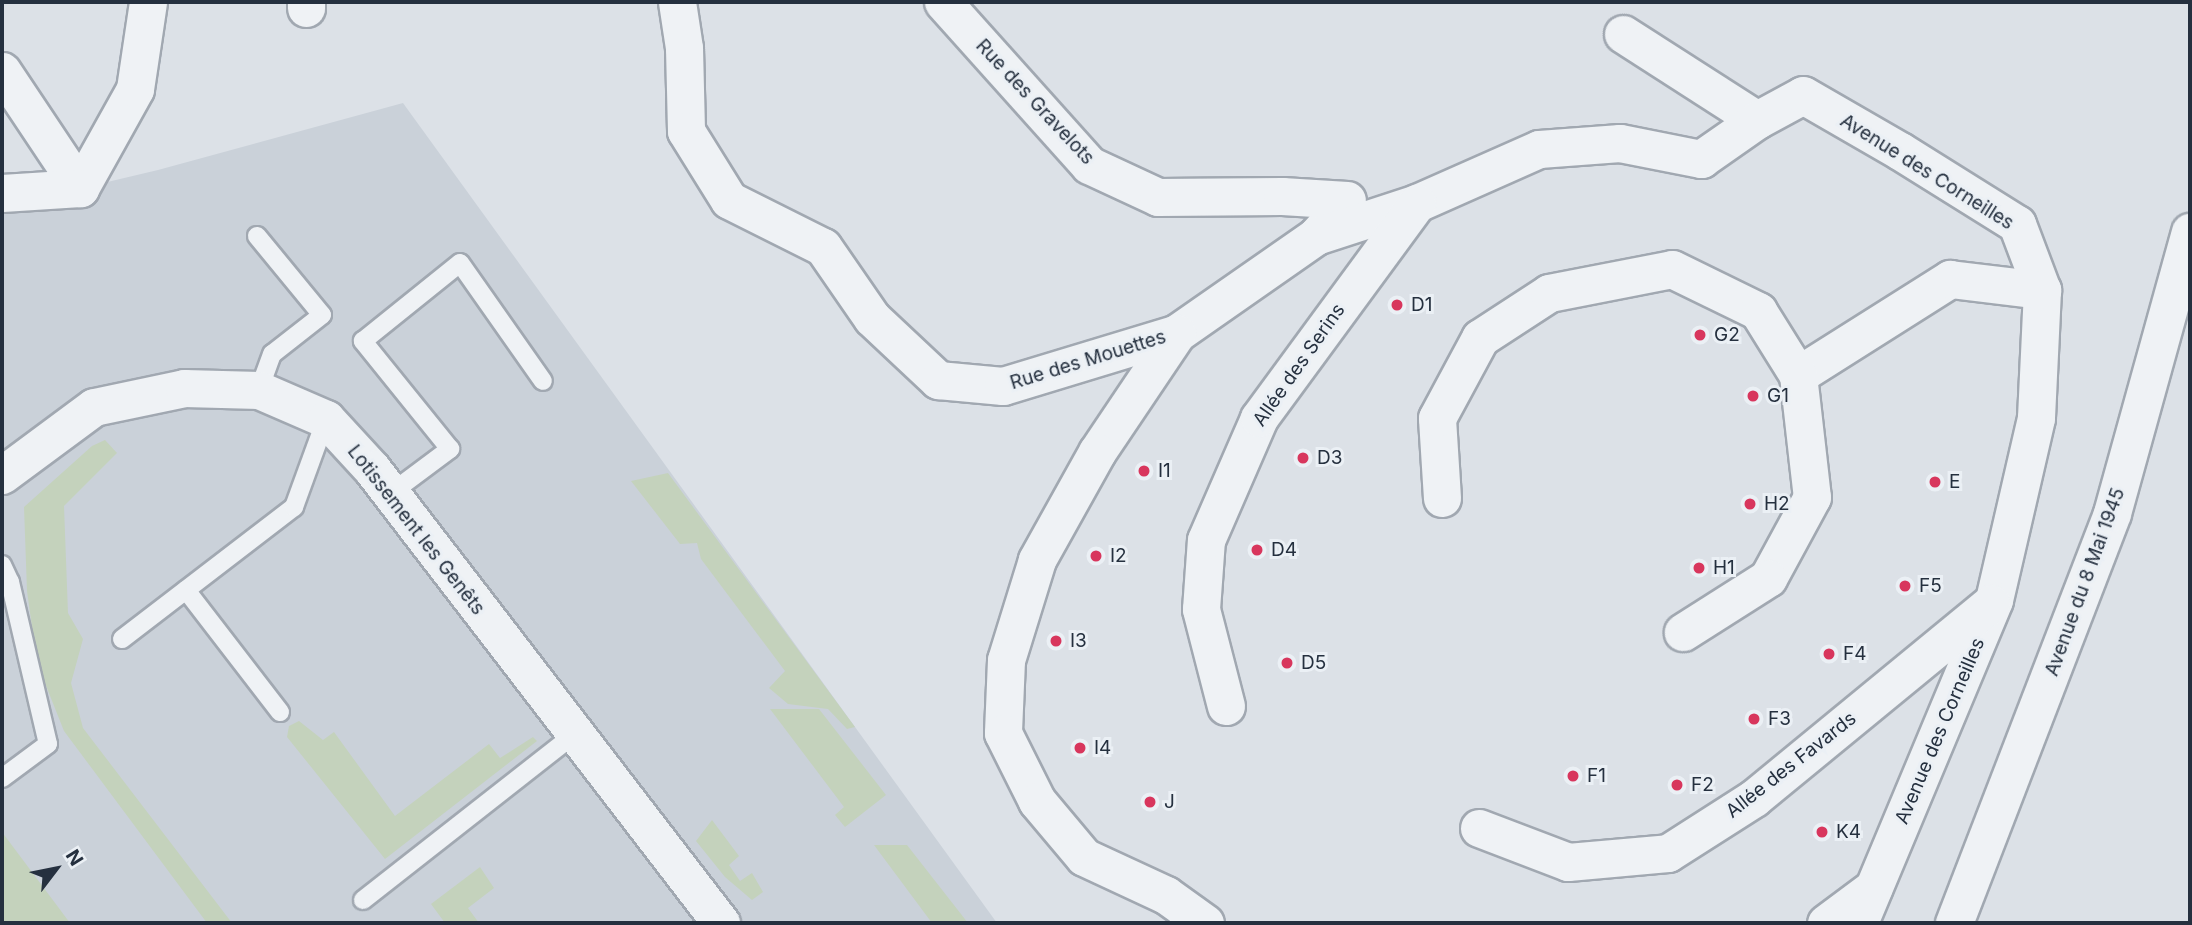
<!DOCTYPE html>
<html>
<head>
<meta charset="utf-8">
<style>
  body { margin:0 }
  #map { position:relative; width:2192px; height:925px; overflow:hidden; background:#dce1e7; font-family:Inter,sans-serif }
  div>[style] { position:absolute }
  [style*='--x'] { left:calc(var(--x)*1px); top:calc(var(--y)*1px); width:calc(var(--w)*1px); rotate:calc(var(--a)*1deg) }
  .built>* { inset:0; background:#cad1d9 }
  .green>* { inset:0; background:#c4d2bc }
  .roads { filter:drop-shadow(2px 0 #a1a8b1) drop-shadow(-2px 0 #a1a8b1) drop-shadow(0 2px #a1a8b1) drop-shadow(0 -2px #a1a8b1) }
  .service>* { height:18px; margin:-9px; padding:0 9px; transform-origin:9px; border-radius:9px; background:#eff2f5 }
  .minor>* { height:37px; margin:-18.5px; padding:0 18.5px; transform-origin:18.5px; border-radius:18.5px; background:#eff2f5 }
  .dots>* { width:19px; height:19px; translate:-50% -50%; box-sizing:border-box; border:4px solid #ebf0f5; border-radius:50% }
  span { translate:-50% -50%; white-space:nowrap; text-align:center; line-height:1.15; -webkit-text-stroke:6px #ebf0f5; paint-order:stroke }
  .street-label { font-size:19px; color:#25303f }
  .poi-label { font-size:19px; color:#25303f }
  .left { translate:0 -50%; text-align:left }
  .frame { position:absolute; inset:0; border:4px solid #25303f; pointer-events:none }
  .north { position:absolute; left:21px; top:834px; width:70px; height:70px; -webkit-text-stroke:5px #ebf0f5; paint-order:stroke; rotate:58deg; font-size:19px; font-weight:700; line-height:28px; text-align:center; color:#25303f }
  .north::after { content:''; display:block; margin:auto; width:24px; height:32px; background:#25303f; clip-path:polygon(50% 0,100% 100%,50% 72%,0 100%) }
</style>
</head>
<body>
<div id="map">
  <div class="built">
    <i style="clip-path:polygon(403px 103px,997px 923px,2px 923px,2px 207px,158px 170px)"></i>
  </div>
  <div class="green">
    <i style="clip-path:polygon(105px 440px,117px 453px,64px 506px,68px 613px,83px 639px,71px 683px,83px 728px,232px 923px,207px 923px,64px 731px,37px 663px,27px 591px,24px 507px,92px 446px)"></i>
    <i style="clip-path:polygon(668px 473px,855px 727px,847px 729px,828px 709px,788px 704px,769px 688px,785px 671px,701px 559px,697px 543px,680px 544px,631px 481px)"></i>
    <i style="clip-path:polygon(770px 709px,819px 709px,886px 795px,845px 827px,835px 815px,844px 807px)"></i>
    <i style="clip-path:polygon(299px 721px,323px 740px,334px 732px,395px 816px,489px 744px,500px 758px,533px 737px,537px 741px,385px 859px,287px 737px,289px 726px)"></i>
    <i style="clip-path:polygon(712px 820px,739px 856px,729px 865px,740px 881px,752px 873px,763px 892px,752px 900px,725px 877px,696px 841px)"></i>
    <i style="clip-path:polygon(2px 832px,70px 923px,2px 923px)"></i>
    <i style="clip-path:polygon(874px 845px,907px 845px,968px 923px,932px 923px)"></i>
    <i style="clip-path:polygon(480px 867px,494px 888px,468px 908px,479px 923px,445px 923px,431px 904px)"></i>
  </div>
  <div class="roads">
    <div class="service">
      <i style="--x:257;--y:236;--w:102;--a:50.6"></i>
      <i style="--x:322;--y:315;--w:63;--a:142"></i>
      <i style="--x:272;--y:354;--w:38;--a:110"></i>
      <i style="--x:391;--y:493;--w:74;--a:-36.7"></i>
      <i style="--x:450;--y:449;--w:139;--a:-128.9"></i>
      <i style="--x:363;--y:341;--w:124;--a:-38.8"></i>
      <i style="--x:460;--y:263;--w:144;--a:54.9"></i>
      <i style="--x:2;--y:565;--w:19;--a:65"></i>
      <i style="--x:10;--y:582;--w:166;--a:76.8"></i>
      <i style="--x:48;--y:744;--w:57;--a:143.5"></i>
      <i style="--x:186;--y:590;--w:154;--a:52.4"></i>
      <i style="--x:122;--y:639;--w:217;--a:-37.5"></i>
      <i style="--x:294;--y:507;--w:94;--a:-70"></i>
      <i style="--x:363;--y:900;--w:269;--a:-38.1"></i>
    </div>
    <div class="minor">
      <i style="--x:306;--y:2;--w:6;--a:90"></i>
      <i style="--x:677;--y:2;--w:47;--a:81.3"></i>
      <i style="--x:684;--y:48;--w:83;--a:88.6"></i>
      <i style="--x:686;--y:131;--w:81;--a:58.1"></i>
      <i style="--x:729;--y:200;--w:105;--a:26.6"></i>
      <i style="--x:823;--y:247;--w:86;--a:55.4"></i>
      <i style="--x:872;--y:318;--w:91;--a:43.2"></i>
      <i style="--x:938;--y:380;--w:65;--a:5.3"></i>
      <i style="--x:1003;--y:386;--w:182;--a:-16.9"></i>
      <i style="--x:1177;--y:333;--w:169;--a:-34.9"></i>
      <i style="--x:1316;--y:236;--w:24;--a:-48"></i>
      <i style="--x:943;--y:2;--w:219;--a:48.1"></i>
      <i style="--x:1089;--y:165;--w:76;--a:24.9"></i>
      <i style="--x:1158;--y:197;--w:124;--a:-0.5"></i>
      <i style="--x:1282;--y:196;--w:65;--a:3.5"></i>
      <i style="--x:1623;--y:34;--w:159;--a:32.7"></i>
      <i style="--x:2;--y:71;--w:141;--a:56.3"></i>
      <i style="--x:80;--y:188;--w:113;--a:-60.9"></i>
      <i style="--x:135;--y:89;--w:88;--a:-81.5"></i>
      <i style="--x:2;--y:193;--w:78;--a:-3.7"></i>
      <i style="--x:1316;--y:236;--w:106;--a:-18.1"></i>
      <i style="--x:1417;--y:203;--w:133;--a:-23.9"></i>
      <i style="--x:1539;--y:149;--w:81;--a:-4.2"></i>
      <i style="--x:1620;--y:143;--w:83;--a:11.2"></i>
      <i style="--x:1701;--y:159;--w:68;--a:-34.9"></i>
      <i style="--x:1757;--y:120;--w:52;--a:-28.5"></i>
      <i style="--x:1803;--y:95;--w:112;--a:30"></i>
      <i style="--x:1900;--y:151;--w:138;--a:32"></i>
      <i style="--x:2017;--y:224;--w:71;--a:69.3"></i>
      <i style="--x:2042;--y:290;--w:128;--a:92.7"></i>
      <i style="--x:2036;--y:418;--w:187;--a:103"></i>
      <i style="--x:1994;--y:600;--w:350;--a:112.7"></i>
      <i style="--x:1177;--y:333;--w:143;--a:123.9"></i>
      <i style="--x:1097;--y:452;--w:124;--a:119.1"></i>
      <i style="--x:1037;--y:560;--w:105;--a:107.2"></i>
      <i style="--x:1006;--y:660;--w:73;--a:92.4"></i>
      <i style="--x:1003;--y:733;--w:76;--a:63.4"></i>
      <i style="--x:1037;--y:801;--w:73;--a:50"></i>
      <i style="--x:1084;--y:857;--w:90;--a:24.9"></i>
      <i style="--x:1166;--y:895;--w:48;--a:35.7"></i>
      <i style="--x:1798;--y:375;--w:180;--a:-32.3"></i>
      <i style="--x:1950;--y:279;--w:93;--a:6.8"></i>
      <i style="--x:2;--y:475;--w:114;--a:-36.5"></i>
      <i style="--x:94;--y:407;--w:92;--a:-11.9"></i>
      <i style="--x:184;--y:388;--w:75;--a:1.5"></i>
      <i style="--x:259;--y:390;--w:73;--a:23.4"></i>
      <i style="--x:326;--y:419;--w:68;--a:47.4"></i>
      <i style="--x:372;--y:469;--w:573;--a:52.45"></i>
      <i style="--x:1442;--y:498;--w:80;--a:-93.6"></i>
      <i style="--x:1437;--y:418;--w:91;--a:-61.7"></i>
      <i style="--x:1480;--y:338;--w:82;--a:-33.1"></i>
      <i style="--x:1549;--y:293;--w:125;--a:-11"></i>
      <i style="--x:1672;--y:269;--w:96;--a:26"></i>
      <i style="--x:1758;--y:311;--w:75;--a:58"></i>
      <i style="--x:1798;--y:375;--w:123;--a:83.5"></i>
      <i style="--x:1812;--y:497;--w:92;--a:118.5"></i>
      <i style="--x:1768;--y:578;--w:101;--a:147.6"></i>
      <i style="--x:1226;--y:706;--w:100;--a:-104.5"></i>
      <i style="--x:1201;--y:609;--w:69;--a:-85.9"></i>
      <i style="--x:1206;--y:540;--w:133;--a:-66.5"></i>
      <i style="--x:1259;--y:418;--w:267;--a:-53.7"></i>
      <i style="--x:1479;--y:828;--w:95;--a:20.9"></i>
      <i style="--x:1568;--y:862;--w:100;--a:-5.1"></i>
      <i style="--x:1668;--y:853;--w:102;--a:-32.6"></i>
      <i style="--x:1754;--y:798;--w:307;--a:-39.4"></i>
      <i style="--x:1826;--y:923;--w:59;--a:-36.7"></i>
      <i style="--x:1954;--y:923;--w:439;--a:-68.9"></i>
      <i style="--x:2112;--y:513;--w:292;--a:-74.5"></i>
    </div>
  </div>
  <div class="dots">
    <i style="left:1397px;top:305px;background:#d8365d"></i>
    <i style="left:1700px;top:335px;background:#d8365d"></i>
    <i style="left:1753px;top:396px;background:#d8365d"></i>
    <i style="left:1303px;top:458px;background:#d8365d"></i>
    <i style="left:1144px;top:471px;background:#d8365d"></i>
    <i style="left:1935px;top:482px;background:#d8365d"></i>
    <i style="left:1750px;top:504px;background:#d8365d"></i>
    <i style="left:1257px;top:550px;background:#d8365d"></i>
    <i style="left:1096px;top:556px;background:#d8365d"></i>
    <i style="left:1699px;top:568px;background:#d8365d"></i>
    <i style="left:1905px;top:586px;background:#d8365d"></i>
    <i style="left:1056px;top:641px;background:#d8365d"></i>
    <i style="left:1829px;top:654px;background:#d8365d"></i>
    <i style="left:1287px;top:663px;background:#d8365d"></i>
    <i style="left:1754px;top:719px;background:#d8365d"></i>
    <i style="left:1080px;top:748px;background:#d8365d"></i>
    <i style="left:1573px;top:776px;background:#d8365d"></i>
    <i style="left:1677px;top:785px;background:#d8365d"></i>
    <i style="left:1150px;top:802px;background:#d8365d"></i>
    <i style="left:1822px;top:832px;background:#d8365d"></i>
  </div>
  <div class="street-label">
    <span style="left:1035px;top:102px;rotate:47deg">Rue des Gravelots</span>
    <span style="left:1927px;top:172px;rotate:32deg">Avenue des Corneilles</span>
    <span style="left:1088px;top:360px;rotate:-17deg">Rue des Mouettes</span>
    <span style="left:1299px;top:365px;rotate:-55deg">Allée des Serins</span>
    <span style="left:416px;top:530px;rotate:52deg">Lotissement les Genêts</span>
    <span style="left:2085px;top:582px;rotate:-70deg">Avenue du 8 Mai 1945</span>
    <span style="left:1940px;top:731px;rotate:-67deg">Avenue des Corneilles</span>
    <span style="left:1791px;top:765px;rotate:-38deg">Allée des Favards</span>
  </div>
  <div class="poi-label">
    <span class="left" style="left:1411px;top:305px">D1</span>
    <span class="left" style="left:1714px;top:335px">G2</span>
    <span class="left" style="left:1767px;top:396px">G1</span>
    <span class="left" style="left:1317px;top:458px">D3</span>
    <span class="left" style="left:1158px;top:471px">I1</span>
    <span class="left" style="left:1949px;top:482px">E</span>
    <span class="left" style="left:1764px;top:504px">H2</span>
    <span class="left" style="left:1271px;top:550px">D4</span>
    <span class="left" style="left:1110px;top:556px">I2</span>
    <span class="left" style="left:1713px;top:568px">H1</span>
    <span class="left" style="left:1919px;top:586px">F5</span>
    <span class="left" style="left:1070px;top:641px">I3</span>
    <span class="left" style="left:1843px;top:654px">F4</span>
    <span class="left" style="left:1301px;top:663px">D5</span>
    <span class="left" style="left:1768px;top:719px">F3</span>
    <span class="left" style="left:1094px;top:748px">I4</span>
    <span class="left" style="left:1587px;top:776px">F1</span>
    <span class="left" style="left:1691px;top:785px">F2</span>
    <span class="left" style="left:1164px;top:802px">J</span>
    <span class="left" style="left:1836px;top:832px">K4</span>
  </div>
  <div class="frame"></div>
  <div class="north">N</div>
</div>
</body>
</html>
